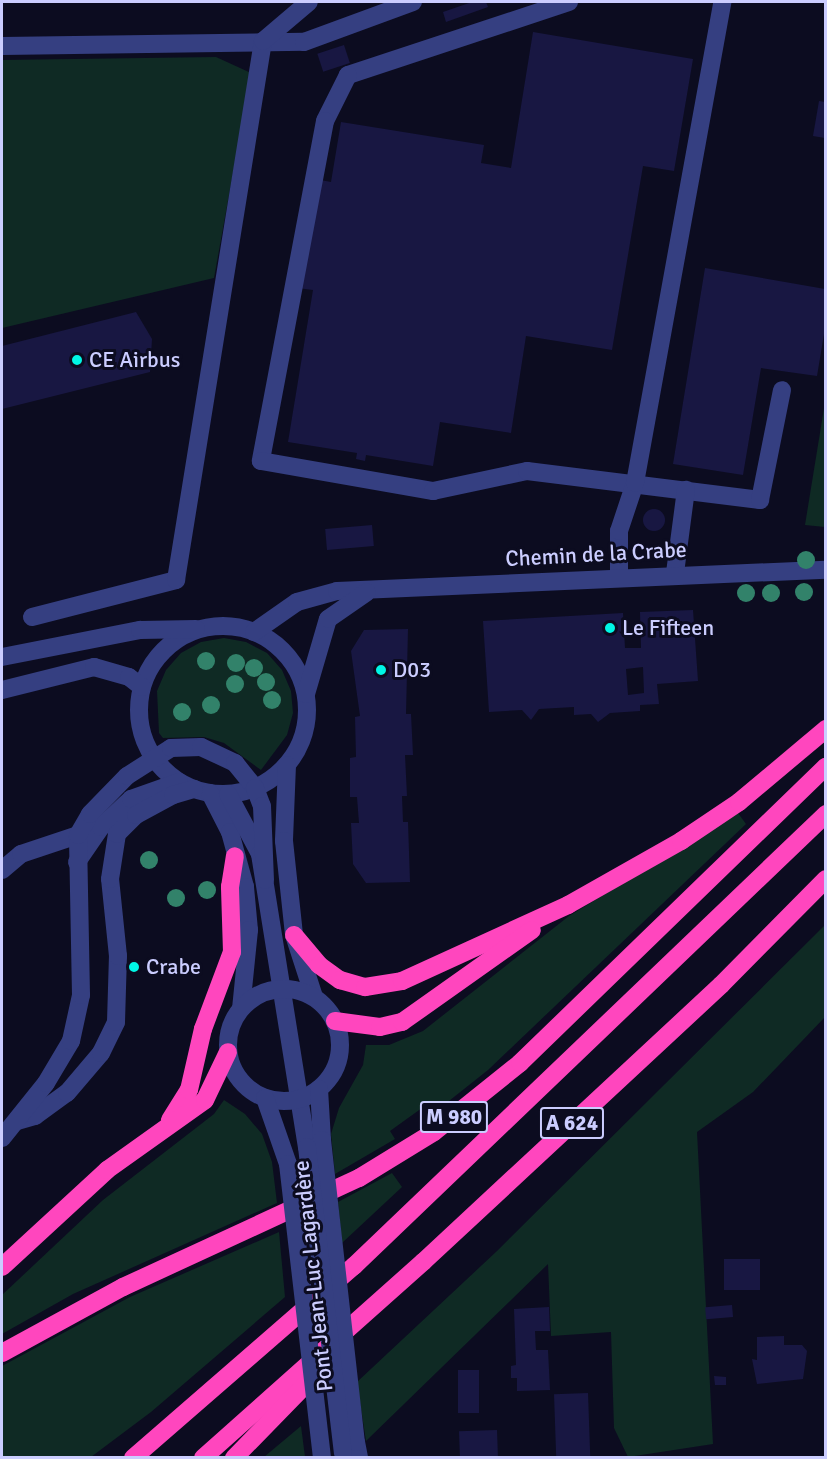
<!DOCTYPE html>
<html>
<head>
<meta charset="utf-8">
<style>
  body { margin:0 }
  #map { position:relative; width:827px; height:1459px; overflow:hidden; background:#0c0c20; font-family:Signika,sans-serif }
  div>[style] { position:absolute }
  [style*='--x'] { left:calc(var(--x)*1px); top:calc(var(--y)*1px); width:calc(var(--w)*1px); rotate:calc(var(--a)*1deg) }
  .green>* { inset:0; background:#0f2a24 }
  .building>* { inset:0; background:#181742; transform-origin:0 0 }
  .round { border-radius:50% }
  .minor>* { height:18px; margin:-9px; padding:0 9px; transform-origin:9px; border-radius:9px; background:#353f81 }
  .minor>.ring { margin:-9px; padding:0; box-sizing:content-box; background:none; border:18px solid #353f81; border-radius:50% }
  .highway>* { height:18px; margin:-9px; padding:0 9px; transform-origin:9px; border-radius:9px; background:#ff46be }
  .minor-bridge>* { height:18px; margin:-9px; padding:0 9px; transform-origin:9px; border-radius:9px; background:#353f81 }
  .trees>* { width:18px; height:18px; margin:-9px; border-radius:50%; background:#32826a }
  .dots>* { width:16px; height:16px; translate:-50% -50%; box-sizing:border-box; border:3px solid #0c0c20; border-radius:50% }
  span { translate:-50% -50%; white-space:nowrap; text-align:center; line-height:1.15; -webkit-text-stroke:6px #0c0c20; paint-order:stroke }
  .shield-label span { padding:2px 4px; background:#0c0c20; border:2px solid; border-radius:4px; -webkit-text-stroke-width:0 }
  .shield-label { font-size:21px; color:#cbcdff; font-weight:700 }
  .poi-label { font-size:22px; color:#cbcdff }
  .left { translate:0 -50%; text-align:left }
  .street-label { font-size:22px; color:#cbcdff }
  .frame { position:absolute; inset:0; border:3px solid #cbcdff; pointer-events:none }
</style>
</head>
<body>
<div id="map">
  <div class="green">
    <i style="clip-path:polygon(216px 57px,251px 73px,214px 278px,2px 328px,2px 60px)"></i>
    <i style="clip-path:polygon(825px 402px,825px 527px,805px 525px)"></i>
    <i style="clip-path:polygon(224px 638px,246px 642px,267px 653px,282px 670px,291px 691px,293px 713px,287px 735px,261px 770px,224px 743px,204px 737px,163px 738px,159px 733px,157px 691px,166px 670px,181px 653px,201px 642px)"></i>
    <i style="clip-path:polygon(738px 813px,746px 824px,488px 1070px,430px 1116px,422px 1108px,390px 1131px,395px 1139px,335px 1174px,331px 1134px,339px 1108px,363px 1065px,366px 1045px,389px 1045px,423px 1031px,569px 916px)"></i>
    <i style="clip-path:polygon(825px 925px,825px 1017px,753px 1092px,697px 1132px,713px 1444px,628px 1457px,614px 1428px,611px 1332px,551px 1336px,548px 1264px,366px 1441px,357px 1382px,497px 1251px)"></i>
    <i style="clip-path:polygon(224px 1100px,245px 1114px,262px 1134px,272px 1162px,277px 1203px,73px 1294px,2px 1334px,2px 1295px,103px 1200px,214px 1114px)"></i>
    <i style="clip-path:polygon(392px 1173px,402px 1187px,342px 1243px,338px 1202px)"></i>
    <i style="clip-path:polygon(279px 1232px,285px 1297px,151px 1412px,91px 1457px,2px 1457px,2px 1366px,130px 1297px)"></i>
    <i style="clip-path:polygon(301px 1426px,305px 1457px,264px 1457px)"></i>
  </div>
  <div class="building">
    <i style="clip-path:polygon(472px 2px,486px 2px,488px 7px,446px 22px,443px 12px)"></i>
    <i style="clip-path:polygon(533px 32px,693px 59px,674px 171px,643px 166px,612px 350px,526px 336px,511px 433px,440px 422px,433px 466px,366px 455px,365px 461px,356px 459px,357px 453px,288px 442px,313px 290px,297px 288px,315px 179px,331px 182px,341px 122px,484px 145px,481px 163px,511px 168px)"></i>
    <i style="left:344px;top:45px;width:19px;height:28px;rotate:72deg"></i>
    <i style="clip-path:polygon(819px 101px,825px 102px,825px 138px,813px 136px)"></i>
    <i style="clip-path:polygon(705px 268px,825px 289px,825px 328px,817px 376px,761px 368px,743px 475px,673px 464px)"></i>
    <i style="clip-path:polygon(136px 312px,152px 339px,150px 372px,2px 409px,2px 346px)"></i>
    <i class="round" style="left:643px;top:509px;width:22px;height:22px"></i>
    <i style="left:372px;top:525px;width:21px;height:47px;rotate:85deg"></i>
    <i style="clip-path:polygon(evenodd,693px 610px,698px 681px,657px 684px,659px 704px,640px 705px,640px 711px,610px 713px,598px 722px,591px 714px,574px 715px,574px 707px,539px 709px,531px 720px,522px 710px,489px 712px,483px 621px,623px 613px,625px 648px,641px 648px,640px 612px,693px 610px,643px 667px,644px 693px,628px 695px,626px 669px,643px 667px)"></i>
    <i style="clip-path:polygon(408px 629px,406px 714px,411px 714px,413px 755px,405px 755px,407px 796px,402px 796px,403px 822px,408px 822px,410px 882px,366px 883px,353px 864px,351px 823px,359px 823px,357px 797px,350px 797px,350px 758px,356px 757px,355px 717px,360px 716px,351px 651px,364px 630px)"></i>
    <i style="left:760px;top:1259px;width:31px;height:36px;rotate:90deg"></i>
    <i style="left:732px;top:1305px;width:12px;height:27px;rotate:85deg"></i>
    <i style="clip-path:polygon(549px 1307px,550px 1331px,535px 1331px,536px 1350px,548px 1350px,550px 1390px,517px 1391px,517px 1378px,511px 1378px,511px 1366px,516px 1365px,514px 1309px)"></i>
    <i style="clip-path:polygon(784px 1336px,784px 1345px,802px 1345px,807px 1351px,803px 1379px,757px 1384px,752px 1359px,757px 1360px,757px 1337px)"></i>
    <i style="left:458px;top:1370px;width:21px;height:43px"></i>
    <i style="clip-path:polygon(714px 1376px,726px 1377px,726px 1385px,715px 1385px)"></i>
    <i style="left:588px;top:1393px;width:65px;height:34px;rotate:88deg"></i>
    <i style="left:497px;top:1430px;width:28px;height:38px;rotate:88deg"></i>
  </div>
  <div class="minor">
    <i style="--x:569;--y:2;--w:233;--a:161.7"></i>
    <i style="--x:348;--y:75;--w:51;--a:116.6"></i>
    <i style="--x:325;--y:121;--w:346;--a:100.7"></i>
    <i style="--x:261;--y:461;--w:175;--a:9.9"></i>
    <i style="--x:433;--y:491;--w:96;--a:-12"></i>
    <i style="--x:527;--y:471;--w:235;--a:7.1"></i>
    <i style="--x:760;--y:500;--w:112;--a:-78.7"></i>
    <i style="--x:2;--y:46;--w:302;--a:-0.8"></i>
    <i style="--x:304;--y:42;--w:116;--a:-20.2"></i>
    <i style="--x:675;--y:573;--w:84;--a:-82.5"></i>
    <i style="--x:619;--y:576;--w:45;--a:-90"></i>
    <i style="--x:619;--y:531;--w:51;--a:-71.6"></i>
    <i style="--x:635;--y:483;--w:489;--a:-79.7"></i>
    <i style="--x:32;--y:617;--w:149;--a:-14.4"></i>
    <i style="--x:176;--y:580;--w:546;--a:-80.83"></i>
    <i style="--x:263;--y:41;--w:60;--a:-40.3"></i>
    <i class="ring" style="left:139px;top:626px;width:150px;height:150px"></i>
    <i style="--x:254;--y:632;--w:52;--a:-34.9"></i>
    <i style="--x:297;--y:602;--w:41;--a:-15.4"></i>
    <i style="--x:337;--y:591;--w:489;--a:-2.5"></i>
    <i style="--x:2;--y:657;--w:141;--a:-11.1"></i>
    <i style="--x:140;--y:630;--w:56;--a:-1"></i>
    <i style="--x:2;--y:690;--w:95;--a:-14"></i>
    <i style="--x:94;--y:667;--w:36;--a:16"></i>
    <i style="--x:129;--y:677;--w:16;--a:38"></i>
    <i style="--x:306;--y:694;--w:78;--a:-73.7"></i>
    <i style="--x:328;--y:619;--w:47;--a:-34.7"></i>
    <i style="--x:287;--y:765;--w:76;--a:92.3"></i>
    <i style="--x:284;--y:841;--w:95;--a:83.9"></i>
    <i style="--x:294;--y:935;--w:65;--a:72.1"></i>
    <i style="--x:210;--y:793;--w:44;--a:62.9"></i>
    <i style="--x:230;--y:832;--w:57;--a:74.7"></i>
    <i style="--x:245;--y:887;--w:43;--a:84.7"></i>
    <i style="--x:249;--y:930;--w:79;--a:95.8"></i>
    <i style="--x:228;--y:794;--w:68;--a:61.9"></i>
    <i style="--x:260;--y:854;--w:297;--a:80.9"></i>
    <i style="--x:77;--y:862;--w:42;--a:-55.6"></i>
    <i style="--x:101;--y:827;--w:41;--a:-43"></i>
    <i style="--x:131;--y:799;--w:51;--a:-19.5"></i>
    <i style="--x:2;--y:870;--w:25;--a:-40"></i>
    <i style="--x:21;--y:854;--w:60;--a:-18.4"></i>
    <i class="ring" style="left:228px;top:989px;width:94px;height:94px"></i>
    <i style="--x:319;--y:1089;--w:51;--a:86.6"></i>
    <i style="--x:265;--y:1098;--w:70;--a:70.8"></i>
    <i style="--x:17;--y:1121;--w:19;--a:-16"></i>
    <i style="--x:35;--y:1116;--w:39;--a:-36"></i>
    <i style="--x:67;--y:1093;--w:52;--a:-49.6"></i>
    <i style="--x:101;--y:1053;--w:34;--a:-64"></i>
    <i style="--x:116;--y:1022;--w:66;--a:-88.3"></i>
    <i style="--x:118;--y:956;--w:77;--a:-95.9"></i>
    <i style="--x:110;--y:879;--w:46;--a:-81.2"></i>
    <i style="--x:117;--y:834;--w:27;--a:-45"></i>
    <i style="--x:136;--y:815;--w:42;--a:-28.4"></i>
    <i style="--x:173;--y:795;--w:22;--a:-16"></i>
    <i style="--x:2;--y:1138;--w:70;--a:-51.3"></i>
    <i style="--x:46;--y:1083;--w:49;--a:-59.2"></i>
    <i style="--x:71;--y:1041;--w:47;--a:-77.7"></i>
    <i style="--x:81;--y:995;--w:160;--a:-91.1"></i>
    <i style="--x:78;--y:835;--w:24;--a:-60"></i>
    <i style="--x:90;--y:814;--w:53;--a:-45.8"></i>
    <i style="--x:127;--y:776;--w:52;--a:-32.5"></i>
    <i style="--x:171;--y:748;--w:30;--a:-2"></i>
    <i style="--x:201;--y:747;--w:38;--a:25"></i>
    <i style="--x:235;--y:763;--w:32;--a:51"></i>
    <i style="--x:255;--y:788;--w:19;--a:69"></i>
    <i style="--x:262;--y:806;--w:74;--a:87.7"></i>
    <i style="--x:356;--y:1442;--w:16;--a:79"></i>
  </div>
  <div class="highway">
    <i style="--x:294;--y:935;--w:39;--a:50"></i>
    <i style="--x:319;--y:965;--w:26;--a:36"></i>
    <i style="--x:340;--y:980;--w:26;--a:16"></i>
    <i style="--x:365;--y:987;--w:37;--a:-9"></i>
    <i style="--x:402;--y:981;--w:183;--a:-24.6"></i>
    <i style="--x:568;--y:905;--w:130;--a:-29.5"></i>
    <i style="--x:681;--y:841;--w:70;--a:-33.9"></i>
    <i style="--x:739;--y:802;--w:114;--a:-40"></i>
    <i style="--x:335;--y:1021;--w:45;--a:7.6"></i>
    <i style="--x:380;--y:1027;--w:23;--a:-13"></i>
    <i style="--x:402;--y:1022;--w:159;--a:-35.3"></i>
    <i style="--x:170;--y:1120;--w:36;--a:-58"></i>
    <i style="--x:189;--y:1090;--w:63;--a:-77.1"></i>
    <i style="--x:203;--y:1029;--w:82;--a:-69.4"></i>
    <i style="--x:232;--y:952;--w:65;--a:-91.8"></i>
    <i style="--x:230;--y:887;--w:31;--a:-81"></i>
    <i style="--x:2;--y:1267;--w:143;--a:-42.7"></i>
    <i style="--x:107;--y:1170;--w:120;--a:-35.5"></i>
    <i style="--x:205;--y:1100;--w:53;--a:-64.4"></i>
    <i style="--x:2;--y:1353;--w:138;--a:-28.6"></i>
    <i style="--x:123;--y:1287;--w:260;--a:-24.8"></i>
    <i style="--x:359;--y:1178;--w:88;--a:-31.5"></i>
    <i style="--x:434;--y:1132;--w:110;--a:-38.7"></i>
    <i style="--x:520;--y:1063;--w:426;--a:-44.1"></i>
    <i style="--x:133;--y:1458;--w:293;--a:-41"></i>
    <i style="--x:354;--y:1266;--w:654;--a:-43.76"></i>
    <i style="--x:203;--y:1458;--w:295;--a:-41.7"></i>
    <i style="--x:423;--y:1262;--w:407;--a:-42.9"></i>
    <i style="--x:721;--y:985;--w:149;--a:-45.3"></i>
    <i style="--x:234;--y:1458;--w:117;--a:-45.7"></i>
  </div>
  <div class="minor-bridge">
    <i style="--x:322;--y:1140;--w:304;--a:83.6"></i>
    <i style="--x:307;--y:1147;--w:308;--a:83.3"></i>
    <i style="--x:288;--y:1164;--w:296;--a:83.4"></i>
  </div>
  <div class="trees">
    <i style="left:806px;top:560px"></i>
    <i style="left:804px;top:592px"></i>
    <i style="left:746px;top:593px"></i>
    <i style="left:771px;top:593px"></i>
    <i style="left:206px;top:661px"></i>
    <i style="left:236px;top:663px"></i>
    <i style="left:254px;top:668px"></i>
    <i style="left:266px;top:682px"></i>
    <i style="left:235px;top:684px"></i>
    <i style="left:272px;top:700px"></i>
    <i style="left:211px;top:705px"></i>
    <i style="left:182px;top:712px"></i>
    <i style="left:149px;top:860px"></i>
    <i style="left:207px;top:890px"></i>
    <i style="left:176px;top:898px"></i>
  </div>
  <div class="dots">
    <i style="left:77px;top:360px;background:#00f6e5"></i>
    <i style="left:610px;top:628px;background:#00f6e5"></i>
    <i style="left:381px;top:670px;background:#00f6e5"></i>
    <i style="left:134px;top:967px;background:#00f6e5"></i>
  </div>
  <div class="shield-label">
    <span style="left:454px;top:1117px">M 980</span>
    <span style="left:572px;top:1123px">A 624</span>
  </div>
  <div class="poi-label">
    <span class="left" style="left:89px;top:360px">CE Airbus</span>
    <span class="left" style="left:622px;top:628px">Le Fifteen</span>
    <span class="left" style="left:393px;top:670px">D03</span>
    <span class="left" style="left:146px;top:967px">Crabe</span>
  </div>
  <div class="street-label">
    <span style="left:596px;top:554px;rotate:-3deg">Chemin de la Crabe</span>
    <span style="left:313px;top:1276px;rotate:-96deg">Pont Jean-Luc Lagardère</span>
  </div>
  <div class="frame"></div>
</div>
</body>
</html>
